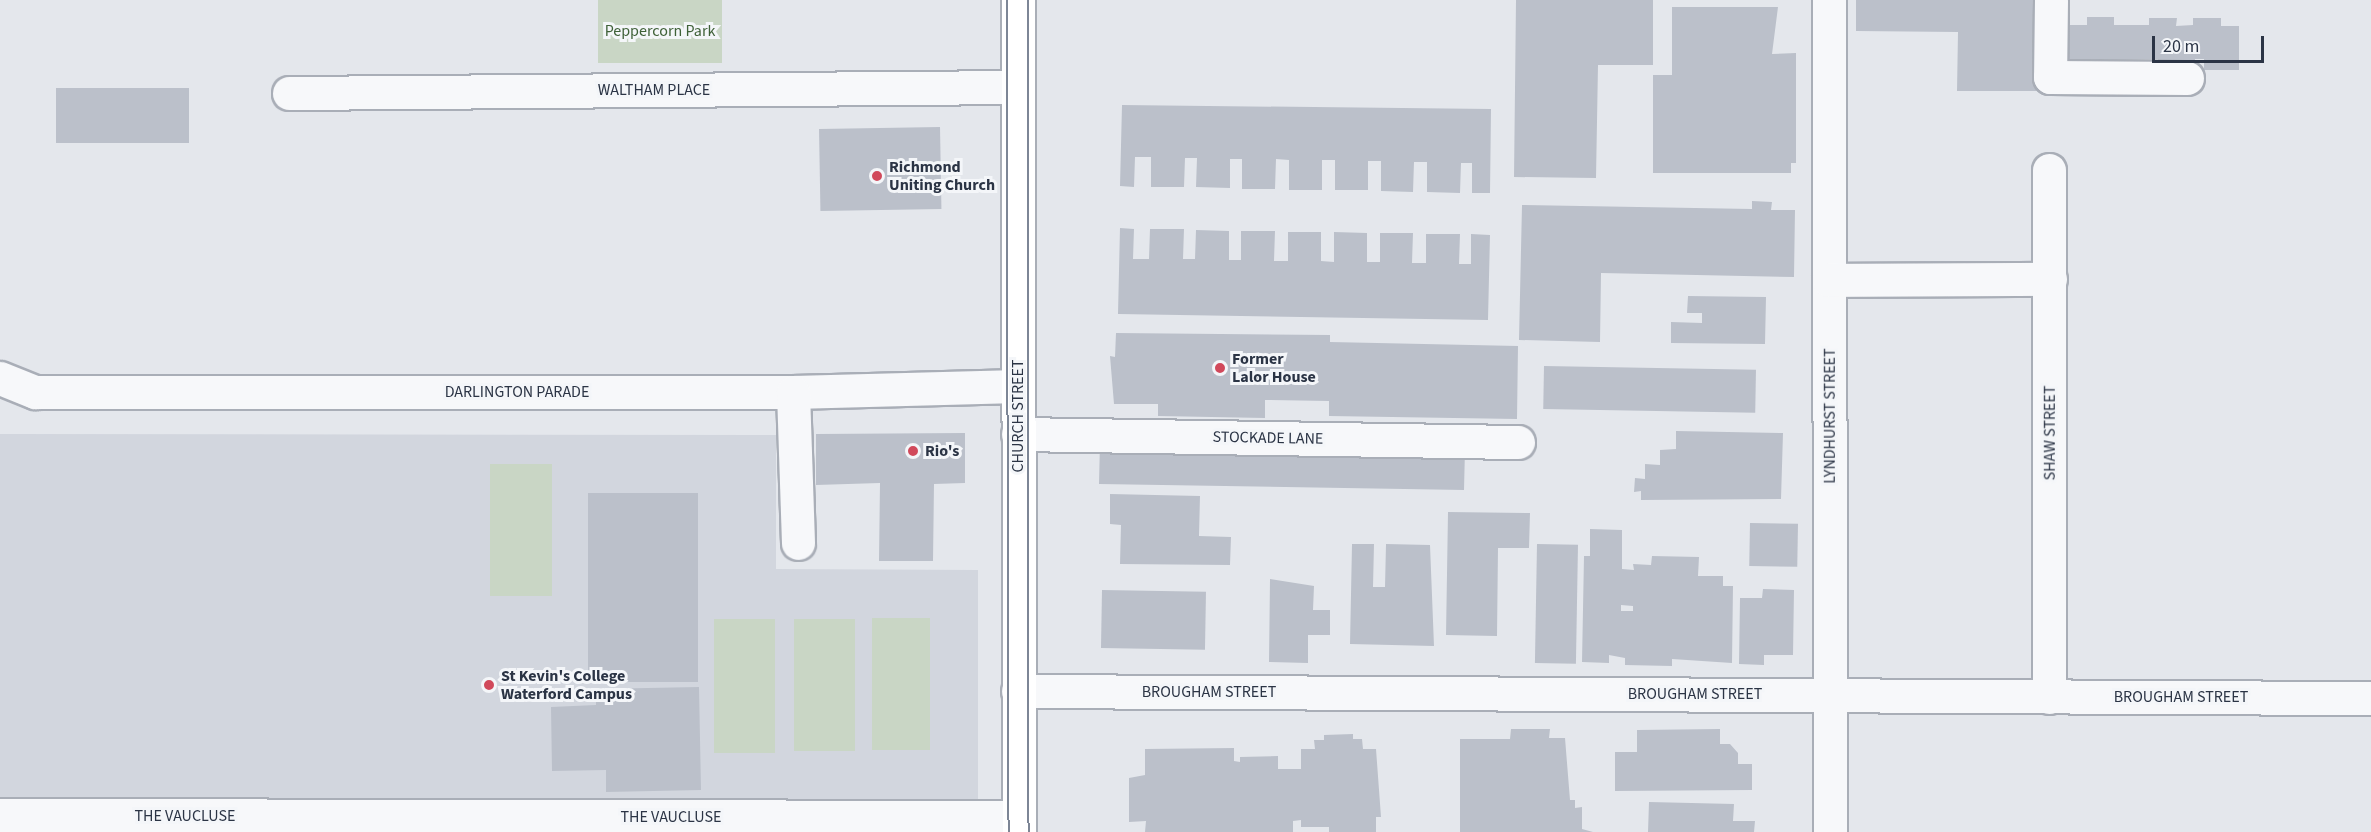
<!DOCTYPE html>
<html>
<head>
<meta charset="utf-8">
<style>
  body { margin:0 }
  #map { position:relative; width:2371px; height:832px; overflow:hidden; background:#e4e7ec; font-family:"Source Sans 3",sans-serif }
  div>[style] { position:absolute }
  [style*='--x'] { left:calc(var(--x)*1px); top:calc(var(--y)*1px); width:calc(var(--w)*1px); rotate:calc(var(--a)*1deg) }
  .built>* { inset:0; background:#d2d6de }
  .green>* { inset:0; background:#c9d6c5; transform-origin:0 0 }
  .building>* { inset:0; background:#bbc0ca; transform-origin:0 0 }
  .roads { filter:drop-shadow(2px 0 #a9aeb7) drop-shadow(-2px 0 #a9aeb7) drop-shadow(0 2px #a9aeb7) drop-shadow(0 -2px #a9aeb7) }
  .minor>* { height:33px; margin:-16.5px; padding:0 16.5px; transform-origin:16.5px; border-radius:16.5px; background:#f7f8fa }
  .major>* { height:33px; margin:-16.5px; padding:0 16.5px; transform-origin:16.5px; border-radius:16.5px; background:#fff }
  .tram>* { height:1.5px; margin:-0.75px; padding:0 0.75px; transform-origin:0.75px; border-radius:0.75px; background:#7d8696 }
  .dots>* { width:16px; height:16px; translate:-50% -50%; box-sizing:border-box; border:3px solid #f4f6f9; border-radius:50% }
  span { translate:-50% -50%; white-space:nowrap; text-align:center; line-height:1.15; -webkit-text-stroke:6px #f4f6f9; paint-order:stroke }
  .park-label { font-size:16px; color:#3f6138 }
  .street-label { font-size:16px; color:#2b3445 }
  .poi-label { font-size:16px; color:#2b3445; font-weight:700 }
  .left { translate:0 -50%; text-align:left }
  .scale { position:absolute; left:2152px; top:36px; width:112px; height:27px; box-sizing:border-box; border:3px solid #2b3445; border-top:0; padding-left:8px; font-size:18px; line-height:21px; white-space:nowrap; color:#2b3445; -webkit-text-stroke:4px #f4f6f9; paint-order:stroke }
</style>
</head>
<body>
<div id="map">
  <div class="built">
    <i style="clip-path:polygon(0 434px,776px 435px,776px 569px,978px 570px,978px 802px,0 800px)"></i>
  </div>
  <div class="green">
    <i style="left:598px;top:0;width:124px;height:63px"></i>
    <i style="left:490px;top:464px;width:62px;height:132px"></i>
    <i style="left:930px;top:618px;width:132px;height:58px;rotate:90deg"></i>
    <i style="left:714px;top:619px;width:61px;height:134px"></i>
    <i style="left:855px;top:619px;width:132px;height:61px;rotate:90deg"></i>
  </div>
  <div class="building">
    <i style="clip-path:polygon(1516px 0,1653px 0,1653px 65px,1598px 65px,1596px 178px,1514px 177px)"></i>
    <i style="clip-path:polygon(1856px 0,2037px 0,2036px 91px,1957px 91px,1958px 32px,1856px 31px)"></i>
    <i style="clip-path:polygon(1672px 7px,1778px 7px,1772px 54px,1796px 53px,1796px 163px,1791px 163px,1791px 173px,1653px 173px,1653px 75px,1672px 75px)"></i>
    <i style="clip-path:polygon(2087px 17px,2114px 17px,2114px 25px,2149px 25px,2149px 18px,2177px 18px,2176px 26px,2193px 25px,2193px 18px,2221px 18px,2221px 26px,2239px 26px,2239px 70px,2204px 70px,2204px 59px,2195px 59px,2195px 70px,2158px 70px,2158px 59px,2104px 59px,2104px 69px,2068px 69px,2068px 25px,2087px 25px)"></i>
    <i style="left:56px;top:88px;width:133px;height:55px"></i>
    <i style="clip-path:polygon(1122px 105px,1491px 109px,1490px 193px,1472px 193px,1472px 163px,1461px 163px,1460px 193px,1427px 192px,1427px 162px,1414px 162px,1413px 192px,1381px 191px,1381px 161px,1368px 161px,1368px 190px,1335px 190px,1335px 160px,1322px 160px,1322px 190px,1289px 190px,1289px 160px,1276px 159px,1275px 189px,1242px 189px,1242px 159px,1230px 159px,1230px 188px,1196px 187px,1197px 158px,1185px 158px,1184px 187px,1151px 187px,1151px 157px,1135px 157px,1134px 187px,1120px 186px)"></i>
    <i style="left:940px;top:127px;width:82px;height:121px;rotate:89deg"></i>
    <i style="clip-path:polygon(1752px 201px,1772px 202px,1771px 210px,1795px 210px,1794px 277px,1601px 273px,1600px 342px,1519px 340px,1522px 205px,1752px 209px)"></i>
    <i style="clip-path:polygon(1120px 228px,1134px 229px,1133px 259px,1149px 259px,1150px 229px,1184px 229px,1183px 259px,1195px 259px,1196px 230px,1229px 231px,1229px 260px,1241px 260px,1241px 231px,1275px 231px,1274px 261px,1288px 261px,1288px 232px,1321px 232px,1321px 261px,1334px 262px,1334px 232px,1367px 233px,1367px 262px,1380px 262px,1380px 233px,1413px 233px,1412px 263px,1426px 263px,1426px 234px,1460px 234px,1459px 264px,1471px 264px,1471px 234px,1490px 235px,1488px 320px,1118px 314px)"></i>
    <i style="clip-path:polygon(1688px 296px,1766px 297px,1765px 344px,1671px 343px,1671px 322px,1702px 323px,1702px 313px,1687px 313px)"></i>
    <i style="clip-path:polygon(1116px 333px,1330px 335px,1330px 342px,1518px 346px,1517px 419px,1329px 416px,1329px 401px,1265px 400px,1265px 418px,1158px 416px,1158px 404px,1114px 404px,1110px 356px,1115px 357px)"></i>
    <i style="left:1544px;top:366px;width:212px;height:43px;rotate:1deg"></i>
    <i style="clip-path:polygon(1676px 431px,1783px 433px,1781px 499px,1641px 500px,1641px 491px,1634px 492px,1635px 478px,1645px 479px,1645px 464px,1660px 465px,1660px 450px,1676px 449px)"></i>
    <i style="clip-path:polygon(965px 433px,965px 483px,934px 484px,933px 561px,879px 561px,880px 483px,816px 485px,816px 434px)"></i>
    <i style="clip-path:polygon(1100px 442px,1387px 447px,1387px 458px,1393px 459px,1393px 447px,1465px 449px,1464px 490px,1099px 484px)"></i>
    <i style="left:588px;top:493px;width:110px;height:189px"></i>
    <i style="clip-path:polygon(1110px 494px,1200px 496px,1199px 536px,1231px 537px,1230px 565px,1120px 564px,1121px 525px,1110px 524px)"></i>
    <i style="clip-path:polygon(1448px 512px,1530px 513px,1529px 548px,1498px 548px,1497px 636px,1446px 635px)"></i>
    <i style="left:1750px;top:523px;width:48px;height:43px;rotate:1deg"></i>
    <i style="clip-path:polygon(evenodd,1590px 529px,1622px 530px,1622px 569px,1634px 570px,1633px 564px,1651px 565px,1652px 556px,1699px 557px,1698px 576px,1723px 576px,1723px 586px,1733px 586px,1732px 663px,1672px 659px,1672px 666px,1625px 665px,1625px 658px,1609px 655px,1609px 663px,1582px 662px,1584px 556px,1590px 556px,1590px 529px,1621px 605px,1633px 606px,1633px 611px,1621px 611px,1621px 605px)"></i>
    <i style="clip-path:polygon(1352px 544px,1374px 544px,1373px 587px,1385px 587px,1386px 544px,1430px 545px,1434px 646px,1350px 644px)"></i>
    <i style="left:1537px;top:544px;width:41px;height:119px;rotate:1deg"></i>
    <i style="clip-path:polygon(1270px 579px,1314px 586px,1313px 610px,1330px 610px,1330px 635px,1308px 635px,1308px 663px,1269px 662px)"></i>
    <i style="clip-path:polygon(1763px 589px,1794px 590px,1793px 655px,1764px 655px,1764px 665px,1739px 664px,1740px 598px,1762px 598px)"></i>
    <i style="left:1102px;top:590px;width:104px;height:58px;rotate:1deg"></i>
    <i style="clip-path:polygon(699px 687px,701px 790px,606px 792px,606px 770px,552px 771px,551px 707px,596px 705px,596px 689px)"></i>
    <i style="clip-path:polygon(1511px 729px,1550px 729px,1549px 738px,1565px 738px,1570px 800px,1575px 800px,1575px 808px,1582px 807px,1582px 829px,1593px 832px,1460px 832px,1460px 739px,1510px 739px)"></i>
    <i style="clip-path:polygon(1720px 729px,1720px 744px,1730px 744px,1738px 753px,1738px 764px,1752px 764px,1752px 790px,1615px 791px,1615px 752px,1637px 752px,1637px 730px)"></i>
    <i style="clip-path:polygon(1353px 734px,1353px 739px,1362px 739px,1363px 749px,1376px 749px,1381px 817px,1376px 817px,1376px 832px,1329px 832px,1329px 827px,1301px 827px,1301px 820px,1293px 821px,1293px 832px,1145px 832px,1146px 821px,1129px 822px,1129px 778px,1145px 775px,1145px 749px,1234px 748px,1234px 761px,1240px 762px,1240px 757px,1278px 756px,1278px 769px,1301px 769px,1301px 749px,1315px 749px,1314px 740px,1324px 740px,1324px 735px)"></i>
    <i style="clip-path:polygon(1649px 802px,1734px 804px,1733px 821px,1755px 821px,1754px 832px,1648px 832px)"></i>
  </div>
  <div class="roads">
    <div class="minor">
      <i style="--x:1829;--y:0;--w:832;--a:89.93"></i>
      <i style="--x:2051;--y:0;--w:77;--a:90.7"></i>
      <i style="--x:2050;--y:77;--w:137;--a:0.4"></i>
      <i style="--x:289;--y:93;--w:729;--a:-0.47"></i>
      <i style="--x:1829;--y:280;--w:221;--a:-0.3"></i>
      <i style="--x:0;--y:378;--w:38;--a:22"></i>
      <i style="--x:35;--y:392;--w:758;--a:0"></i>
      <i style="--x:793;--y:392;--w:225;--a:-1.5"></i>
      <i style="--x:793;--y:392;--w:151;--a:88.1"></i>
      <i style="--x:1018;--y:434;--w:500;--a:0.92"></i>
      <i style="--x:1018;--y:691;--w:1353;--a:0.3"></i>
      <i style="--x:2049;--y:697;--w:527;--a:-90"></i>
      <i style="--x:0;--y:815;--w:1019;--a:0.11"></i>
    </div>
    <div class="major">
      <i style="--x:1018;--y:0;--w:832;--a:89.93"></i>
    </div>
  </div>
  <div class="tram">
    <i style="--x:1007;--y:0;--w:832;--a:89.86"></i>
    <i style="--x:1028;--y:0;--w:832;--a:89.93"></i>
  </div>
  <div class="dots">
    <i style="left:877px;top:176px;background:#d1495b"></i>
    <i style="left:1220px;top:368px;background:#d1495b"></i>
    <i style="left:913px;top:451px;background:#d1495b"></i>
    <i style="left:489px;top:685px;background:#d1495b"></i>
  </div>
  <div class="park-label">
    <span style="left:660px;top:31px">Peppercorn Park</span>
  </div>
  <div class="street-label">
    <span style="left:654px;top:90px">WALTHAM PLACE</span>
    <span style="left:517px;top:392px">DARLINGTON PARADE</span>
    <span style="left:1018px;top:416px;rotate:-90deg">CHURCH STREET</span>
    <span style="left:1830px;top:416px;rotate:-90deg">LYNDHURST STREET</span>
    <span style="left:2050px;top:433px;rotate:-90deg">SHAW STREET</span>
    <span style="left:1268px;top:438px;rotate:1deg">STOCKADE LANE</span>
    <span style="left:1209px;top:692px">BROUGHAM STREET</span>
    <span style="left:1695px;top:694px">BROUGHAM STREET</span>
    <span style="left:2181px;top:697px">BROUGHAM STREET</span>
    <span style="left:185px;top:816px">THE VAUCLUSE</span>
    <span style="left:671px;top:817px">THE VAUCLUSE</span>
  </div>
  <div class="poi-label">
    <span class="left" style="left:889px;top:176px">Richmond<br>Uniting Church</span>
    <span class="left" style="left:1232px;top:368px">Former<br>Lalor House</span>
    <span class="left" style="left:925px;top:451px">Rio's</span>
    <span class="left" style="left:501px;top:685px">St Kevin's College<br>Waterford Campus</span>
  </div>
  <div class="scale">20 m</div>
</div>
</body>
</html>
